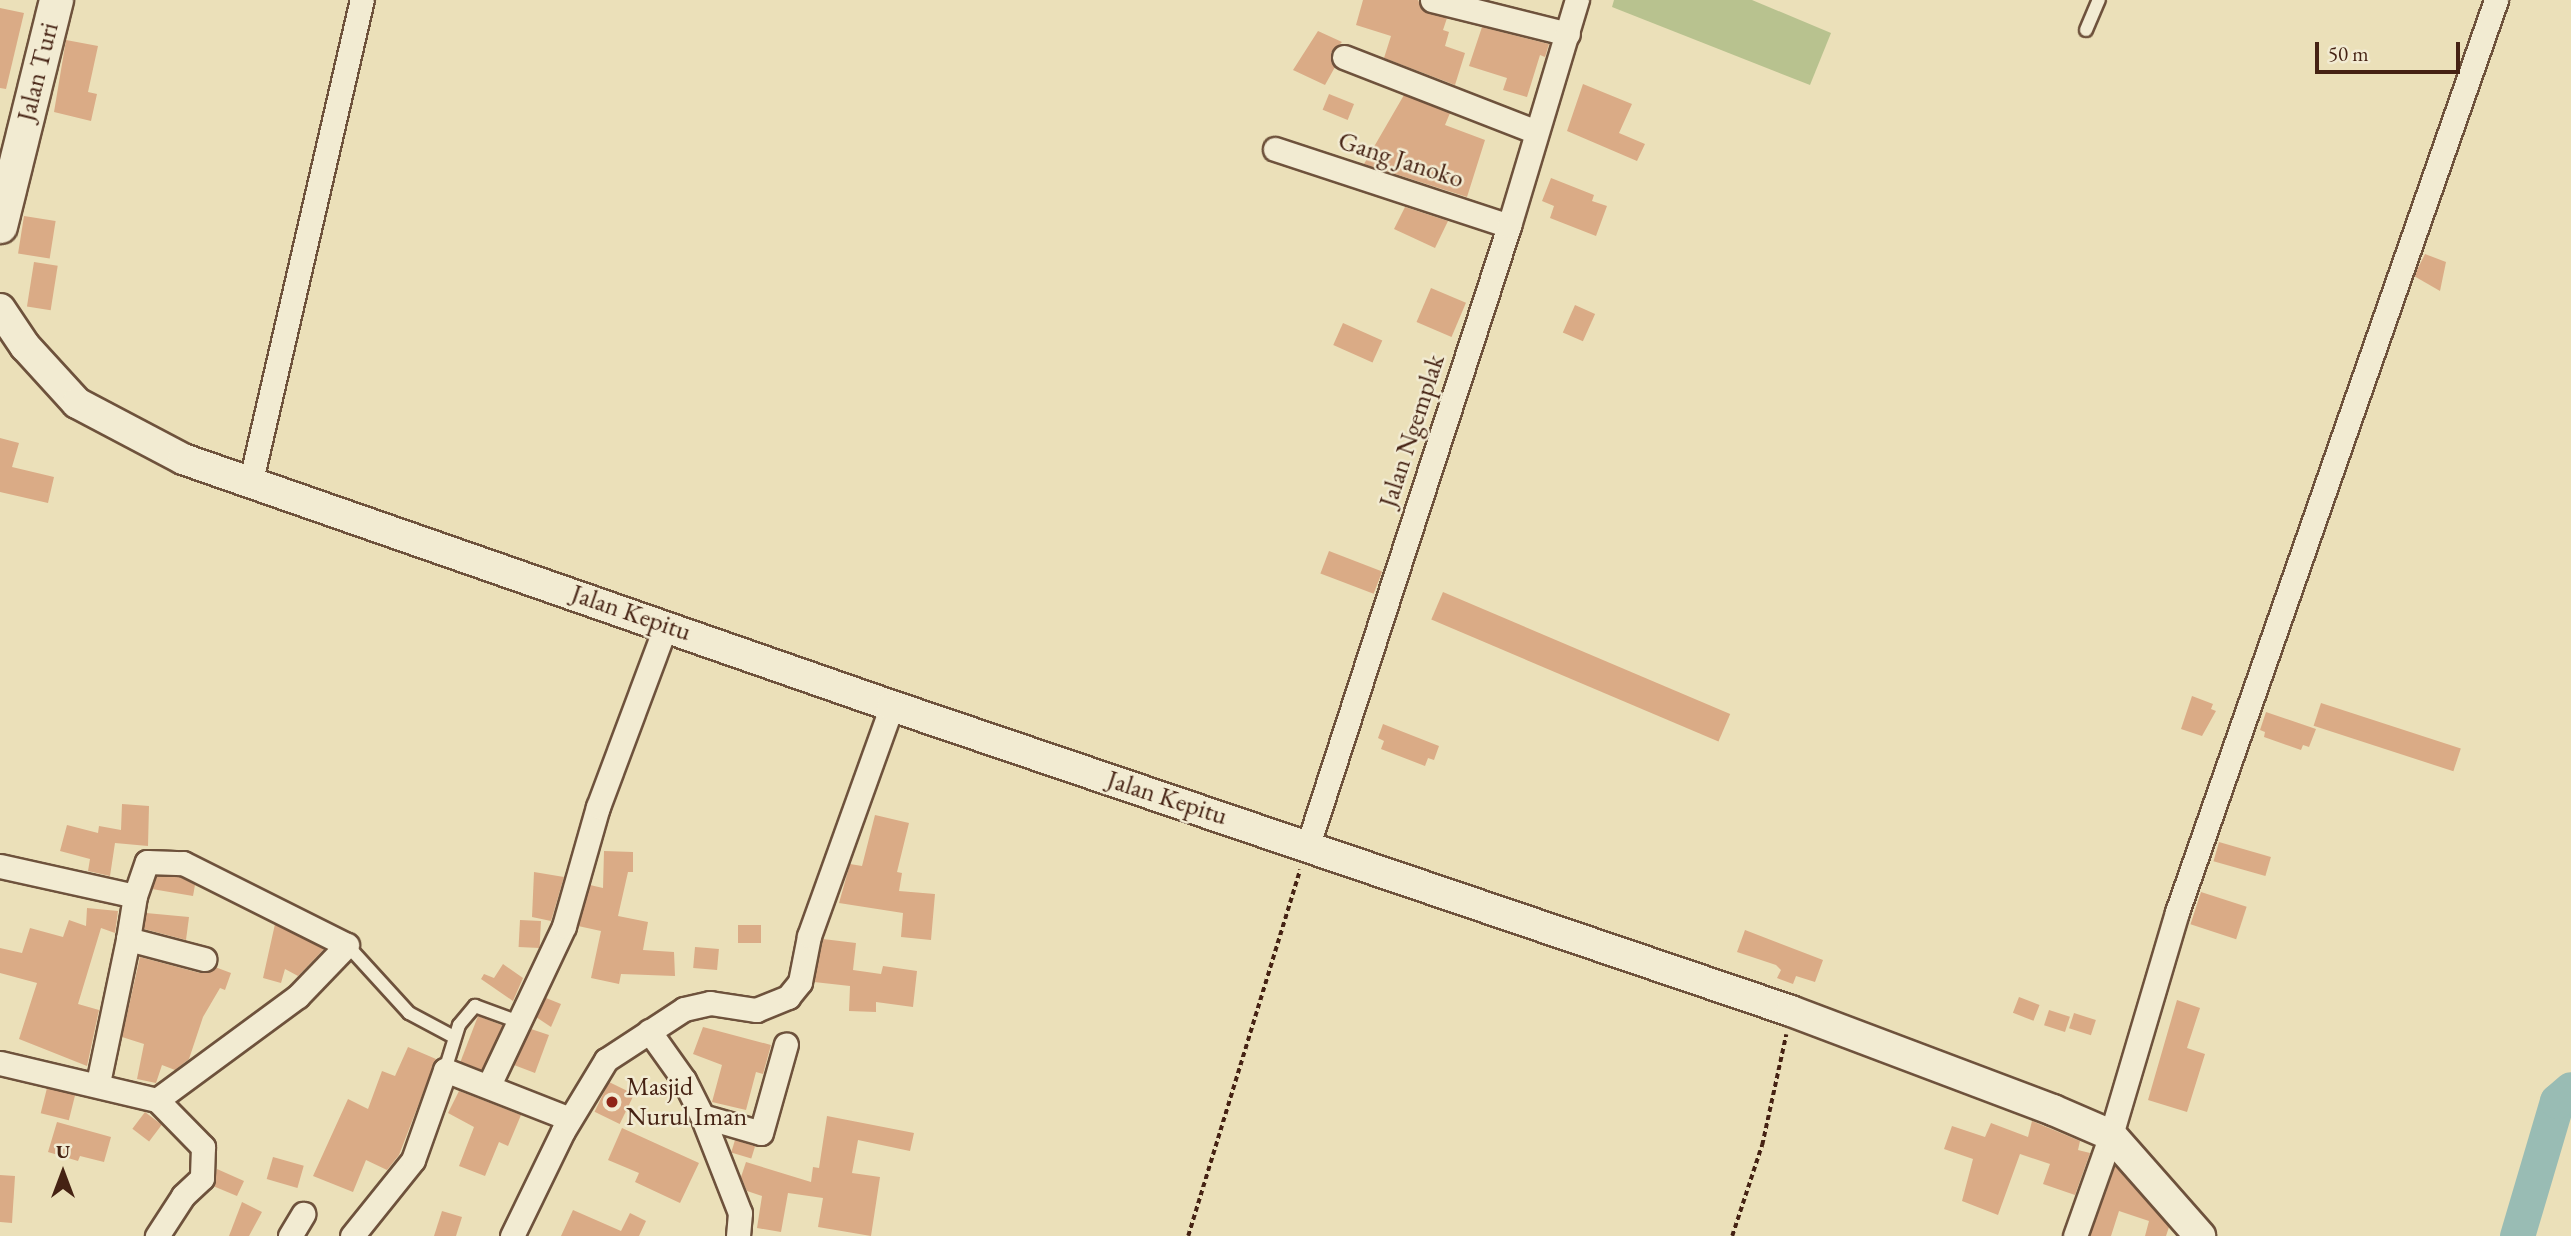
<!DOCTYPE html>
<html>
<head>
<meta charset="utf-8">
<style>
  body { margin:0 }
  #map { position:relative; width:2571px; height:1236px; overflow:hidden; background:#ebe0b9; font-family:"EB Garamond",serif }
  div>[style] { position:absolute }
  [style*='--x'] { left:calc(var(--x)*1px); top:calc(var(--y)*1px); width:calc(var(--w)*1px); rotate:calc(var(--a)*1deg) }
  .green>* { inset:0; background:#b8c28f }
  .river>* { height:35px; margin:-17.5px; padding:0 17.5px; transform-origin:17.5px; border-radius:17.5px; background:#99bcb4 }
  .building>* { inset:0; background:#daab86; transform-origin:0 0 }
  .path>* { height:3.5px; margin-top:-1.75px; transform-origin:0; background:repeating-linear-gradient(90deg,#452213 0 5px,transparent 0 8.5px) }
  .roads { filter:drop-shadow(2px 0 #6e523c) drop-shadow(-2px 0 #6e523c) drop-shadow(0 2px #6e523c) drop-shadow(0 -2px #6e523c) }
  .service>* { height:12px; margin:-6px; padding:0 6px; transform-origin:6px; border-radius:6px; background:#f2ebd2 }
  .minor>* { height:23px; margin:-11.5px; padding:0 11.5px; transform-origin:11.5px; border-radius:11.5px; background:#f2ebd2 }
  .tertiary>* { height:30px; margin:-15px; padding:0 15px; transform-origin:15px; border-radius:15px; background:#f2ebd2 }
  .secondary>* { height:33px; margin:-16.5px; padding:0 16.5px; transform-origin:16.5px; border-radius:16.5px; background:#f2ebd2 }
  .dots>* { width:19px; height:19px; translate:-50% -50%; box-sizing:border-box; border:4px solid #f2ebd2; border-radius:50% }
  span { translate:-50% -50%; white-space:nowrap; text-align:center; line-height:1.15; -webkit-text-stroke:5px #f2ebd2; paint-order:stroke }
  .street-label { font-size:26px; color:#452213 }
  .poi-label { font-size:26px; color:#452213 }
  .left { translate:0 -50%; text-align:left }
  .north { position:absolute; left:28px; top:1138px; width:70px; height:70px; -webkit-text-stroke:5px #f2ebd2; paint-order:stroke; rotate:0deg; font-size:19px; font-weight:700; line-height:28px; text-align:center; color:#452213 }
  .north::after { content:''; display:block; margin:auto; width:24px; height:32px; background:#452213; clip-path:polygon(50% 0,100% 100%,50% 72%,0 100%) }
  .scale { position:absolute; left:2315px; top:42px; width:145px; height:32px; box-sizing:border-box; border:4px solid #452213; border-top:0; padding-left:9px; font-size:21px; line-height:24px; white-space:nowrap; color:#452213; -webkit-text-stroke:5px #f2ebd2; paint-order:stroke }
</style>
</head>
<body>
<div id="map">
  <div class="green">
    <i style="clip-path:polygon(1614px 0,1752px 0,1831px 33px,1810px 85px,1612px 7px)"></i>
  </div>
  <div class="river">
    <i style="--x:2517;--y:1236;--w:141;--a:-73.5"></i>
    <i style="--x:2557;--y:1101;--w:18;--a:-41"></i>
  </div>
  <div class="building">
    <i style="clip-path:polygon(1363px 0,1418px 0,1423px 10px,1447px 18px,1443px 30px,1449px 32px,1445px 46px,1465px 53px,1455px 85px,1384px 58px,1391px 36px,1356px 25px)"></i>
    <i style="clip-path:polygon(0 8px,24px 13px,6px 89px,0 88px)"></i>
    <i style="clip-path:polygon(1482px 27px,1549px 44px,1545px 57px,1540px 55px,1527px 97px,1503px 90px,1507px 78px,1469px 66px)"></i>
    <i style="clip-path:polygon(1318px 31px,1342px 42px,1331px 53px,1335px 67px,1325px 85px,1293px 70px)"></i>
    <i style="clip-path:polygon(66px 40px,98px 46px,88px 92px,97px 94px,91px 121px,54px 112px)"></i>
    <i style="clip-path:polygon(1583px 84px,1632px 104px,1619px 133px,1645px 144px,1637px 161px,1567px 131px)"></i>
    <i style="left:1329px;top:94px;width:27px;height:17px;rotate:22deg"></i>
    <i style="clip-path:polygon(1404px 95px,1450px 113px,1445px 125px,1485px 140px,1467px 197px,1364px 164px)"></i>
    <i style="clip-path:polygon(1551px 178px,1594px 195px,1592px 201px,1607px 206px,1596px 236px,1550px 218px,1554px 206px,1542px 201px)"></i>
    <i style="clip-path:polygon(1405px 207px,1448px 221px,1435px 248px,1394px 229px)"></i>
    <i style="left:24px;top:216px;width:32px;height:38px;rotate:9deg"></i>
    <i style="clip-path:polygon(2425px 254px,2446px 262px,2440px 291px,2414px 276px)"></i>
    <i style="left:34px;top:262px;width:24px;height:45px;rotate:9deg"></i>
    <i style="left:1431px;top:288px;width:38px;height:37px;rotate:23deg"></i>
    <i style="left:1575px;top:305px;width:22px;height:30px;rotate:24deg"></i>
    <i style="left:1343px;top:323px;width:43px;height:24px;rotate:24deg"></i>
    <i style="clip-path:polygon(0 438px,19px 443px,12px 467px,54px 477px,48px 503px,0 492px)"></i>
    <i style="left:1329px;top:551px;width:57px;height:24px;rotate:21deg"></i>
    <i style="left:1443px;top:592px;width:312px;height:30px;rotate:23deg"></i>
    <i style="clip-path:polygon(2192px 696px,2213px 704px,2211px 709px,2216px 711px,2202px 736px,2181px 729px)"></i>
    <i style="left:2321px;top:703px;width:147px;height:24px;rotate:18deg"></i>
    <i style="clip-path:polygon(2266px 712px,2316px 729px,2309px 747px,2303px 745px,2301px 750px,2264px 737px,2265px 732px,2260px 730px)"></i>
    <i style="clip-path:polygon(1383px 724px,1439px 746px,1434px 760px,1428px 758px,1425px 766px,1381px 749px,1384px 741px,1378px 738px)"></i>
    <i style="clip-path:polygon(122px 804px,149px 806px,148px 846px,115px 843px,110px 876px,88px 871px,90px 859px,60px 851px,67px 825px,98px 833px,99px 826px,121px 830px)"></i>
    <i style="clip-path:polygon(875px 815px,909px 823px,897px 872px,902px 873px,899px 891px,935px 894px,931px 940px,901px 937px,903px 913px,839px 903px,850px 864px,862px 866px)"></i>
    <i style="left:2219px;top:842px;width:54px;height:20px;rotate:16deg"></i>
    <i style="clip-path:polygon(604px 851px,633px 852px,633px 872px,628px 872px,618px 916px,648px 922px,643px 950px,674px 952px,675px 976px,621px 974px,619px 984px,591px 978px,601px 931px,578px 926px,590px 885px,603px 888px)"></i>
    <i style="clip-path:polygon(534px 872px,564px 877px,551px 921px,532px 917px)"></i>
    <i style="clip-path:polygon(157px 876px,180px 877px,195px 885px,193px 896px,152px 889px)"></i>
    <i style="left:2201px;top:892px;width:48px;height:34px;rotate:18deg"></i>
    <i style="clip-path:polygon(87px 908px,118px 911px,115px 933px,101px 928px,78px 1004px,99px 1010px,87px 1066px,19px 1039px,37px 983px,0 973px,0 948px,22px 953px,30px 928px,63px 937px,69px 920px,86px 926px)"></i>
    <i style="clip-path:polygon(146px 913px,189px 917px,186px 940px,144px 929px)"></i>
    <i style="left:520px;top:920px;width:21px;height:27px;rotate:3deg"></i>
    <i style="clip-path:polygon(275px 924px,324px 949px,298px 976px,285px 969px,281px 983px,263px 978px)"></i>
    <i style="left:738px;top:925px;width:23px;height:18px"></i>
    <i style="clip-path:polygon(1745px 930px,1823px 960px,1815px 982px,1796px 976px,1793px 984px,1777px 978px,1781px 970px,1776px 965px,1737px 952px)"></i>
    <i style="clip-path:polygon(823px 939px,856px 943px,853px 970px,881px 974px,883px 966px,917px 971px,913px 1007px,876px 1002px,876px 1012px,849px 1011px,850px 986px,814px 982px)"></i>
    <i style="left:695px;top:947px;width:24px;height:21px;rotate:5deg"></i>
    <i style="clip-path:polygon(140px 957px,200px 973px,215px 967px,231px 973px,225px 990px,220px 988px,203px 1017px,189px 1059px,175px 1070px,162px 1065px,156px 1083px,137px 1079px,144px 1044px,122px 1037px)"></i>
    <i style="clip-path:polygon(503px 964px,523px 978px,513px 1001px,481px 979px,484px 974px,494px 978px)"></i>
    <i style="left:2019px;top:997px;width:22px;height:17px;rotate:21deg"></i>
    <i style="clip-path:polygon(546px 998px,561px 1004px,551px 1027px,536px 1017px)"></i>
    <i style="clip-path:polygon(2177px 1000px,2200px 1008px,2187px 1048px,2205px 1054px,2187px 1112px,2148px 1100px)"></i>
    <i style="left:2049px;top:1010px;width:22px;height:16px;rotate:18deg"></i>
    <i style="left:2074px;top:1013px;width:23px;height:16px;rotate:18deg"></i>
    <i style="left:478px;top:1016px;width:26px;height:49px;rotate:21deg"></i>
    <i style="clip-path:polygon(703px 1027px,771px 1045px,763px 1074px,756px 1072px,746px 1110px,712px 1102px,722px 1065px,693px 1054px)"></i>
    <i style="clip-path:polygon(531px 1029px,549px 1035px,535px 1073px,514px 1065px)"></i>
    <i style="clip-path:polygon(408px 1047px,436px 1059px,399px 1155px,387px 1170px,366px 1160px,353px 1192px,313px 1176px,348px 1099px,368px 1109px,382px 1071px,395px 1076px)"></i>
    <i style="left:609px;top:1082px;width:28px;height:33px;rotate:26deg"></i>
    <i style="left:47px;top:1088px;width:29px;height:26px;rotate:14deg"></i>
    <i style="clip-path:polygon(459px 1091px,521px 1115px,508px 1146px,499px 1142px,485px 1176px,459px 1166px,474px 1127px,448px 1113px)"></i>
    <i style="left:145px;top:1112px;width:21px;height:21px;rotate:37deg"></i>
    <i style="clip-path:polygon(827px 1116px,914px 1133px,910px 1151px,858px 1140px,852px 1173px,880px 1177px,871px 1236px,818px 1227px,823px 1198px,788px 1193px,781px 1232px,757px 1228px,762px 1196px,747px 1191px,741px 1177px,746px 1162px,811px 1182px,813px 1167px,819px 1168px)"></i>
    <i style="clip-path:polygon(2032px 1121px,2080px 1141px,2078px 1150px,2090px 1153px,2075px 1195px,2043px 1184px,2050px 1164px,2020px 1154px,1998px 1215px,1962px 1201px,1973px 1159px,1944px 1149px,1952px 1126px,1985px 1137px,1991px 1123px,2028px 1137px)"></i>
    <i style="clip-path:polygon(57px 1122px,111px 1137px,104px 1162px,80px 1156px,78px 1161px,48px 1152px)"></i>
    <i style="clip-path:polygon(622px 1128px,699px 1163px,680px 1203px,635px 1182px,639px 1173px,608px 1160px)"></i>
    <i style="left:735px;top:1140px;width:21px;height:13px;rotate:17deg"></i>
    <i style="left:273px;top:1157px;width:32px;height:23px;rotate:16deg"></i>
    <i style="clip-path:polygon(2115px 1166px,2169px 1227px,2166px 1236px,2145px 1236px,2149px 1221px,2119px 1211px,2111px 1236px,2090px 1236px)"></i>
    <i style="clip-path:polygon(217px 1169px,244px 1181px,237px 1196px,213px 1186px)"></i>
    <i style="clip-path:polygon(0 1175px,15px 1176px,12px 1223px,0 1222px)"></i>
    <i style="clip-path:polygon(242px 1202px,262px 1212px,249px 1236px,229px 1236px)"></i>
    <i style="clip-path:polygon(573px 1210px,621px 1231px,630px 1213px,646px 1221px,639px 1236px,561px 1236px)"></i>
    <i style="clip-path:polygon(442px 1211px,462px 1217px,456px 1236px,434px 1236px)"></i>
  </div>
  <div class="path">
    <i style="--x:1188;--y:1236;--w:383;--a:-73"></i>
    <i style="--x:1732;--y:1236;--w:96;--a:-71.8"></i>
    <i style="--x:1762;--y:1145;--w:113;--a:-77.7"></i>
  </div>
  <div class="roads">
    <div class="service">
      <i style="--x:2086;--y:30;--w:33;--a:-67"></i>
      <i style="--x:347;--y:945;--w:92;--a:47.6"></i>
      <i style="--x:409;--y:1013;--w:51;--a:28.1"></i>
      <i style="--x:445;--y:1070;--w:47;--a:-72.7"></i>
      <i style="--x:459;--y:1025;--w:25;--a:-50"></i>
      <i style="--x:475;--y:1006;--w:47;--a:20"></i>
    </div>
    <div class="minor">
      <i style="--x:1432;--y:0;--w:140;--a:14"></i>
      <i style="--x:1344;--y:57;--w:206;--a:21.3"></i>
      <i style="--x:1275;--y:149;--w:246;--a:18.2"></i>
      <i style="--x:251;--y:480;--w:493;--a:-77"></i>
      <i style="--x:1308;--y:845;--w:651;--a:-72.01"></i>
      <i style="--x:1509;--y:226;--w:236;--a:-73.3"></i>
      <i style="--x:0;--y:866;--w:138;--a:12.5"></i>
      <i style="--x:135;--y:896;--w:44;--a:99.2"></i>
      <i style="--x:135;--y:896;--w:36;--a:-71"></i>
      <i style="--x:147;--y:862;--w:36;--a:2"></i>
      <i style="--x:183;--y:863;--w:183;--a:26.6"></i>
      <i style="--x:347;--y:945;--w:71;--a:133.9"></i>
      <i style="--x:298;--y:996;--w:175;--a:143.6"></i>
      <i style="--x:649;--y:1031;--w:60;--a:54.5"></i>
      <i style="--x:684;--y:1080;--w:40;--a:63.4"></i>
      <i style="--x:702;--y:1116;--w:104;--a:68.6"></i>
      <i style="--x:740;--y:1213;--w:23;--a:95"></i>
      <i style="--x:0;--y:1063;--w:161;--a:13.3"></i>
      <i style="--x:157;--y:1100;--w:66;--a:45.6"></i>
      <i style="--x:203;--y:1147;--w:31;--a:92"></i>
      <i style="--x:202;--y:1178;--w:26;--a:137"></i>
      <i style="--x:183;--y:1196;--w:48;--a:123"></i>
      <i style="--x:98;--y:1083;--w:147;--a:-78.2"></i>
      <i style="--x:128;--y:939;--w:79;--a:14.7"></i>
      <i style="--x:489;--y:1085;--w:176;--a:-64.7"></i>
      <i style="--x:564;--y:926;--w:124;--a:-74.1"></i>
      <i style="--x:598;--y:807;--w:194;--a:-69.5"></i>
      <i style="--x:702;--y:1116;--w:61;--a:16.1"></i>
      <i style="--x:761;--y:1133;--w:92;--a:-74.3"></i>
      <i style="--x:290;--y:1236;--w:26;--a:-59"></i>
      <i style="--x:352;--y:1236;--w:97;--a:-51.2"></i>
      <i style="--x:413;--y:1160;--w:96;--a:-70.4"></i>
      <i style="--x:445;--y:1070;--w:134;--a:21.4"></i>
      <i style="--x:512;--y:1236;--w:117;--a:-64.1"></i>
      <i style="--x:563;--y:1131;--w:83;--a:-58.8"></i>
      <i style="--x:606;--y:1060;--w:93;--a:-33.2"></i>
      <i style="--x:684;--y:1009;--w:27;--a:-13"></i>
      <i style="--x:710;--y:1003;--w:47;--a:8.7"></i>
      <i style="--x:756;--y:1010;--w:35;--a:-22"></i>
      <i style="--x:788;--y:997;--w:19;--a:-51"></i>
      <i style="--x:800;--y:982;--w:47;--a:-78.9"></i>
      <i style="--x:809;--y:936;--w:245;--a:-70.2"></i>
      <i style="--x:2075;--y:1236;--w:107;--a:-70.4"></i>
      <i style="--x:2111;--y:1135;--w:233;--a:-73.5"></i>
      <i style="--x:2177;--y:912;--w:966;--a:-70.72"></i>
    </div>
    <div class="tertiary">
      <i style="--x:0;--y:309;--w:45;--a:56"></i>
      <i style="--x:25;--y:346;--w:77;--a:47.6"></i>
      <i style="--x:77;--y:403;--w:120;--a:27.8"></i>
      <i style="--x:183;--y:459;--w:751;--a:19.21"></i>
      <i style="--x:892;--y:706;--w:949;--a:18.74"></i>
      <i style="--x:1791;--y:1011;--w:280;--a:20.7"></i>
      <i style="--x:2053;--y:1110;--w:63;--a:23.3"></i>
      <i style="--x:2111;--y:1135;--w:135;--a:48.6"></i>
    </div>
    <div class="secondary">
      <i style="--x:0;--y:226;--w:233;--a:-76.1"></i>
    </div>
  </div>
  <div class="dots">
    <i style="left:612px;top:1102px;background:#8f2418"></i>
  </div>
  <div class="street-label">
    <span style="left:38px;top:72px;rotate:-76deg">Jalan Turi</span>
    <span style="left:1401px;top:160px;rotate:18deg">Gang Janoko</span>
    <span style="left:1412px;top:431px;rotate:-72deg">Jalan Ngemplak</span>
    <span style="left:631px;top:613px;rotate:19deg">Jalan Kepitu</span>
    <span style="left:1167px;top:798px;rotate:18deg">Jalan Kepitu</span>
  </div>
  <div class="poi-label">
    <span class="left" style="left:626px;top:1102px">Masjid<br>Nurul Iman</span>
  </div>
  <div class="north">U</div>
  <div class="scale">50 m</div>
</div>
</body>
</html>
